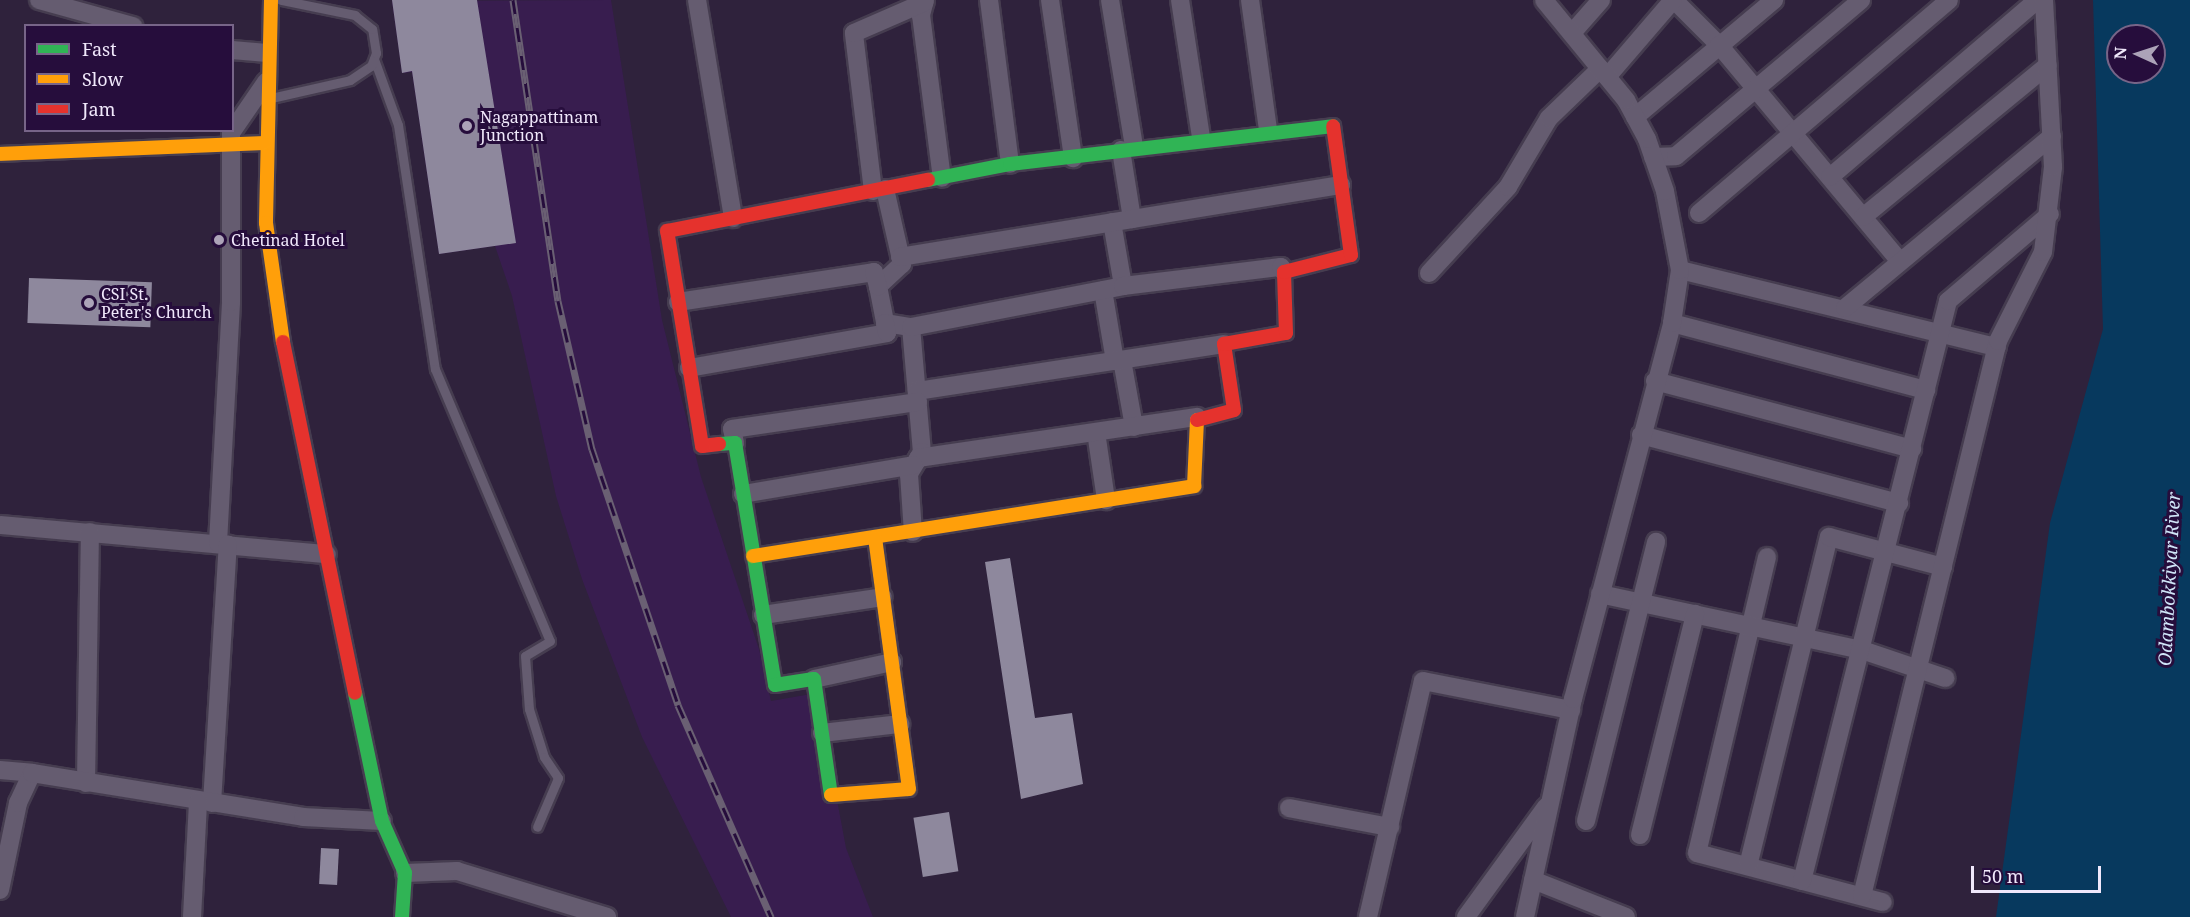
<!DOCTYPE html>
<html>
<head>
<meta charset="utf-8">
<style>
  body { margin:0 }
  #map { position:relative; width:2190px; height:917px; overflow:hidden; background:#2f223c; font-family:"Noto Serif",serif }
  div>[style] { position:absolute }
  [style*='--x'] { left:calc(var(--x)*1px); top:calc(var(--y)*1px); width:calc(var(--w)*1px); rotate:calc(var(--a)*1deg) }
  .built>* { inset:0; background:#381d4f }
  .water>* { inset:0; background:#07395e }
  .building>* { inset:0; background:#8e889d; transform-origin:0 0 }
  .roads { filter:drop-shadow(2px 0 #463d50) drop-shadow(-2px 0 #463d50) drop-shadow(0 2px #463d50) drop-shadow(0 -2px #463d50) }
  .lane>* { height:9px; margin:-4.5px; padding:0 4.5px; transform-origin:4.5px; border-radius:4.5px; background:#655c70 }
  .street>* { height:18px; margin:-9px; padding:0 9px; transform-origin:9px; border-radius:9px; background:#655c70 }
  .fast>* { height:14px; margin:-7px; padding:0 7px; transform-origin:7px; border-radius:7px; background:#30b455 }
  .slow>* { height:14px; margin:-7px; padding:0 7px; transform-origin:7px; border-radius:7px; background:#ff9f0a }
  .jam>* { height:14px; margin:-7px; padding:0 7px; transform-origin:7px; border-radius:7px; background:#e5322d }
  .rail>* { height:7px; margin-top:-3.5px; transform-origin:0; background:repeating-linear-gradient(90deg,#260d3c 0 14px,#6a6073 0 28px); box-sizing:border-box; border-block:2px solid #6a6073 }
  .dots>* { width:16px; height:16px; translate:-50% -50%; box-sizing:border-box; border:3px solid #260d3c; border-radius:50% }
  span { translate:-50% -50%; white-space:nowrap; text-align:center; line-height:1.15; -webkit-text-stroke:6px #260d3c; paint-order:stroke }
  .poi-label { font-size:16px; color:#f0e8fb }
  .left { translate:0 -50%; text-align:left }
  .water-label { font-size:18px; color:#d0e5f8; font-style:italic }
  .legend { position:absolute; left:24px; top:24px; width:210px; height:108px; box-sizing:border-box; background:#260d3c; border:2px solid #776588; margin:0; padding:8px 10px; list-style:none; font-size:18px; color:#f0e8fb }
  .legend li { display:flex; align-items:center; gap:12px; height:30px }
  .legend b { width:30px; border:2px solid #776588 }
  .north { position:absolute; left:2106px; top:24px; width:60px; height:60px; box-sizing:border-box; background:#260d3c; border:2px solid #776588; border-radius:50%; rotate:273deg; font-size:16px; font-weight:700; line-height:24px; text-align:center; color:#f0e8fb }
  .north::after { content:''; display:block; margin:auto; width:21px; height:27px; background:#aca3b8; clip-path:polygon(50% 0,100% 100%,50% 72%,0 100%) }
  .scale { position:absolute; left:1971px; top:866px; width:130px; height:27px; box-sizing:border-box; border:3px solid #f0e8fb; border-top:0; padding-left:8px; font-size:18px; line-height:21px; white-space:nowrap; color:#f0e8fb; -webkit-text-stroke:4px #260d3c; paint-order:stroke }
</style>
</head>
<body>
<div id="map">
  <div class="built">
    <i style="clip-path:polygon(611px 0,662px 320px,701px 477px,759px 649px,771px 701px,817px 693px,846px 848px,873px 917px,731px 917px,642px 737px,582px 579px,556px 496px,512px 296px,495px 246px,439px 254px,412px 72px,402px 73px,392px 1px)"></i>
  </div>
  <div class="water">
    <i style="clip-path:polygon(evenodd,2093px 0,2190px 0,2190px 917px,1996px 917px,2050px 523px,2103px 329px,2093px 0,2118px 36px,2154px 36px,2154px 72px,2118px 72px,2118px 36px)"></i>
  </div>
  <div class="building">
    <i style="clip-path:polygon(392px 0,477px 0,516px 243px,439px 254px,412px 71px,402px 73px)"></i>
    <i style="left:29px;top:278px;width:123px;height:45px;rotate:2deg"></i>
    <i style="clip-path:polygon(1010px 558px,1035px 718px,1072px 713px,1083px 784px,1021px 799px,985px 562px)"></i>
    <i style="left:949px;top:812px;width:60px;height:36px;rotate:81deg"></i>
    <i style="left:321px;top:848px;width:18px;height:36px;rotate:3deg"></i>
  </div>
  <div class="roads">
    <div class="lane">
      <i style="--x:374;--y:59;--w:70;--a:70"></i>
      <i style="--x:398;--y:125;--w:247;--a:81.4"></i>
      <i style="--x:435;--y:369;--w:295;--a:67.1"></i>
      <i style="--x:550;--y:641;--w:29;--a:149"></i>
      <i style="--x:525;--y:656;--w:53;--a:85.7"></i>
      <i style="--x:529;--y:709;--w:50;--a:72.6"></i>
      <i style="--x:544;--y:757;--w:25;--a:56"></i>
      <i style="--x:558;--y:778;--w:53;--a:113.2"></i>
      <i style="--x:271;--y:98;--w:81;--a:-12.8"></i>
      <i style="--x:350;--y:80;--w:25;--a:-34"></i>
      <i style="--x:371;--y:66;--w:14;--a:-69"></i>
      <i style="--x:376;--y:53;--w:24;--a:-99"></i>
      <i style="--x:372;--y:29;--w:22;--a:-141"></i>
      <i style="--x:355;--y:15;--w:76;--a:-168.5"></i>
    </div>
    <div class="street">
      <i style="--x:39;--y:0;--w:98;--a:15.5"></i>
      <i style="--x:697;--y:0;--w:221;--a:80.6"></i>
      <i style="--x:925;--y:0;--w:16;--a:105"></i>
      <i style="--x:921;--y:15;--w:164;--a:82.7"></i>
      <i style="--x:989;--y:0;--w:165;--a:82.7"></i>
      <i style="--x:1050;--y:0;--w:160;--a:81.7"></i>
      <i style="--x:1110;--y:0;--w:149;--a:80.7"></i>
      <i style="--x:1180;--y:0;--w:140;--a:81.3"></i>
      <i style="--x:1250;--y:0;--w:131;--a:82.1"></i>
      <i style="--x:1674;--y:0;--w:64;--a:45"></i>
      <i style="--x:1719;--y:45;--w:280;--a:50.1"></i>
      <i style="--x:1572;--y:33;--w:44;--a:-48.7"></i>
      <i style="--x:232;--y:50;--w:35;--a:5"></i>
      <i style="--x:1607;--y:77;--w:101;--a:-49.4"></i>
      <i style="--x:1635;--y:117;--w:182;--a:-40.1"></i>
      <i style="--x:1121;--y:150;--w:70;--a:80.9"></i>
      <i style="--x:1653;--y:157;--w:23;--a:-2"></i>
      <i style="--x:1676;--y:156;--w:242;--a:-40.1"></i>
      <i style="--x:1830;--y:177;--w:272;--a:-40.5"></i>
      <i style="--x:885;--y:189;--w:77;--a:77.2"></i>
      <i style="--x:902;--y:264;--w:33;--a:137"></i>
      <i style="--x:878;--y:286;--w:38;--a:79"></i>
      <i style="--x:885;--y:323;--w:26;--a:9"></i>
      <i style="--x:911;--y:327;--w:125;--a:85"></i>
      <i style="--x:922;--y:452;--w:26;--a:121"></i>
      <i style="--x:909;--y:474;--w:58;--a:86.1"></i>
      <i style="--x:873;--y:191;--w:159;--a:-96.9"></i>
      <i style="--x:854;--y:33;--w:77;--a:-23.6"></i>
      <i style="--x:1699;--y:213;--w:328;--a:-40.4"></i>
      <i style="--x:1863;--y:217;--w:239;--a:-39.4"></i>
      <i style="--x:1112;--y:222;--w:65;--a:80.2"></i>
      <i style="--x:900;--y:257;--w:447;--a:-9.3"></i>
      <i style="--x:1680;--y:270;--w:326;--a:13.7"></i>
      <i style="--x:1429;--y:273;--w:117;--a:-47.4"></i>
      <i style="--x:1508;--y:187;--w:80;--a:-59.3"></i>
      <i style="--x:1549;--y:118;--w:71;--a:-43.9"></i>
      <i style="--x:1103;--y:290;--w:72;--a:80.4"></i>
      <i style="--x:678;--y:302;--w:198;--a:-8.7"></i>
      <i style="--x:874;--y:272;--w:15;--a:74"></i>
      <i style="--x:1845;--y:308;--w:269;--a:-39.7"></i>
      <i style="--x:1672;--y:323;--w:263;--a:14.8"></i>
      <i style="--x:911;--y:327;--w:216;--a:-10.9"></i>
      <i style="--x:1123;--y:286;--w:159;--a:-6.9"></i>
      <i style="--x:1281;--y:267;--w:6;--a:59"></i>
      <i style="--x:1122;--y:360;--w:68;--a:79.8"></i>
      <i style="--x:689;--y:368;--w:201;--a:-10"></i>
      <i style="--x:887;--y:333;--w:10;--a:-101"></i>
      <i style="--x:1655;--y:381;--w:266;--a:14.8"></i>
      <i style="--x:917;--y:391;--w:311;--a:-8.7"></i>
      <i style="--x:1096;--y:432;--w:69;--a:81.6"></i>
      <i style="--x:1641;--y:435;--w:267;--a:14.8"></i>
      <i style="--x:735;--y:443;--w:14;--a:-102"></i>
      <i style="--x:732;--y:429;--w:188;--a:-8.3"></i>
      <i style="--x:918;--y:458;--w:282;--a:-8.4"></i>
      <i style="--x:743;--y:494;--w:173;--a:-9.6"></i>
      <i style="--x:0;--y:525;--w:328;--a:5.1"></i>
      <i style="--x:218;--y:543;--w:241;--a:-86.9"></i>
      <i style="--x:231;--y:302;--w:169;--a:-90"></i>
      <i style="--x:231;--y:133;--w:62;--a:-55.5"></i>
      <i style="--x:1767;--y:557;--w:304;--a:103.3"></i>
      <i style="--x:1697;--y:853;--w:192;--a:14.8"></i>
      <i style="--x:1600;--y:594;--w:268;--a:12.1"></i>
      <i style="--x:1862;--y:650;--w:88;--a:18.6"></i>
      <i style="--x:763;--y:615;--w:121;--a:-8.5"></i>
      <i style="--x:814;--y:679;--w:80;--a:-12.3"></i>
      <i style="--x:822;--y:733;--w:79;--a:-6.6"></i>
      <i style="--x:0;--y:770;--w:32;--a:5"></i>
      <i style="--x:86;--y:783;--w:251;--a:-89.1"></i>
      <i style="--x:212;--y:803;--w:259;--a:-86.5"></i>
      <i style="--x:1289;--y:808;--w:103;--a:10.7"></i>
      <i style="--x:1586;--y:821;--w:288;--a:-75.9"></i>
      <i style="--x:1640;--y:835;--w:228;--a:-76"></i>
      <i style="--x:1748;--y:866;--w:339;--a:-76.2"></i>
      <i style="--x:1829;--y:537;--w:118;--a:14.7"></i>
      <i style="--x:405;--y:873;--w:52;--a:-2.2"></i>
      <i style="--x:457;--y:871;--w:157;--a:17"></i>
      <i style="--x:1533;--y:880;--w:100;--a:21.7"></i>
      <i style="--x:1802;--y:881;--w:598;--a:-75.87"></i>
      <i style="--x:1948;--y:301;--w:134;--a:-40.5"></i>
      <i style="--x:0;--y:890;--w:89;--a:-78.3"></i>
      <i style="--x:18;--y:803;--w:33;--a:-65"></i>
      <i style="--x:32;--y:773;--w:275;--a:9.2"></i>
      <i style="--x:303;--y:817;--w:79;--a:2.9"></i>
      <i style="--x:1862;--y:896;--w:571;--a:-76.23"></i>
      <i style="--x:1998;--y:341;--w:100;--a:-63.2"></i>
      <i style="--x:2043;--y:252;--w:86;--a:-83.3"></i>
      <i style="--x:2053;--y:167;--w:167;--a:-93.1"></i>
      <i style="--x:192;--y:917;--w:116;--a:-87"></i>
      <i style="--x:1368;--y:917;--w:242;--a:-76.9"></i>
      <i style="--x:1423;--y:681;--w:151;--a:11.1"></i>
      <i style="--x:1466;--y:917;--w:136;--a:-54"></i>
      <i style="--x:1525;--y:917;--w:223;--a:-77.6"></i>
      <i style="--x:1573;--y:699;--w:389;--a:-75.2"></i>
      <i style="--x:1672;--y:323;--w:54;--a:-81.4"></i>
      <i style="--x:1680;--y:270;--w:80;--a:-100.8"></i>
      <i style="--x:1665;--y:191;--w:55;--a:-109.1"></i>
      <i style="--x:1647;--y:139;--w:44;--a:-118.3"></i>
      <i style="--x:1626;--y:100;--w:129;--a:-129.4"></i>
    </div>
    <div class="fast">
      <i style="--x:928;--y:180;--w:84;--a:-11"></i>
      <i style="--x:1010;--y:164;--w:325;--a:-6.7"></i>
      <i style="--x:719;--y:444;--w:16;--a:-4"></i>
      <i style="--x:735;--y:443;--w:245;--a:80.6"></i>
      <i style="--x:775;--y:685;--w:39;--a:-9"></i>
      <i style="--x:814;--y:679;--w:117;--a:81.7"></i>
      <i style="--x:355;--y:693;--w:131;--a:78.1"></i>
      <i style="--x:382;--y:821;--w:57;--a:66.1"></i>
      <i style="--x:405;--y:873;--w:44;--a:93.9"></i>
    </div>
    <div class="slow">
      <i style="--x:271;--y:0;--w:223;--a:91.3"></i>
      <i style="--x:266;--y:223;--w:120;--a:81.9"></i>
      <i style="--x:0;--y:154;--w:264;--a:-2.4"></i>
      <i style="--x:753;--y:556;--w:447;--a:-9"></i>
      <i style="--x:1194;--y:486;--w:66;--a:-87.4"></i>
      <i style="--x:831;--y:795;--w:78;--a:-4.4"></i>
      <i style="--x:909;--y:789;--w:253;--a:-97.7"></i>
    </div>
    <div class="jam">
      <i style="--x:283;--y:342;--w:358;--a:78.4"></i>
      <i style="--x:1197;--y:420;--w:38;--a:-15"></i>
      <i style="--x:1234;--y:410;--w:67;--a:-98.6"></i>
      <i style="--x:1224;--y:344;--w:63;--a:-10.1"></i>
      <i style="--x:1286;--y:333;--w:61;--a:-91.9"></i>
      <i style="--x:1284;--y:272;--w:69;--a:-14.2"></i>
      <i style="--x:1351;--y:255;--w:130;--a:-97.9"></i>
      <i style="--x:719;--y:444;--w:17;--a:173"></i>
      <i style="--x:702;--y:446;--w:218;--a:-99.2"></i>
      <i style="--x:667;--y:231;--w:266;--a:-11.1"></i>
    </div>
  </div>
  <div class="rail">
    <i style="--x:513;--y:0;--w:304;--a:81.5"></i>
    <i style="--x:558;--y:301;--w:152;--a:77.1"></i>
    <i style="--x:592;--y:449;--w:270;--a:71.4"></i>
    <i style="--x:678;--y:705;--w:232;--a:66.3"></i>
  </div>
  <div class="dots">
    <i style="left:467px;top:126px;background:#aca3b8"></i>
    <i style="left:219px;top:240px;background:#aca3b8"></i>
    <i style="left:89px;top:303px;background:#aca3b8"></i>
  </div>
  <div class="poi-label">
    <span class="left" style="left:480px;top:126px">Nagappattinam<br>Junction</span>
    <span class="left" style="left:231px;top:240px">Chetinad Hotel</span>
    <span class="left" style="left:101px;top:303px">CSI St.<br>Peter's Church</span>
  </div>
  <div class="water-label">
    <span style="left:2169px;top:579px;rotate:-87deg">Odambokkiyar River</span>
  </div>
  <ul class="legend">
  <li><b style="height:8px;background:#30b455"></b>Fast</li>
  <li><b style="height:8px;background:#ff9f0a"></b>Slow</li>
  <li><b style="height:8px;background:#e5322d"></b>Jam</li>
  </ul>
  <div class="north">N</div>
  <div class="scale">50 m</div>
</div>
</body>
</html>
